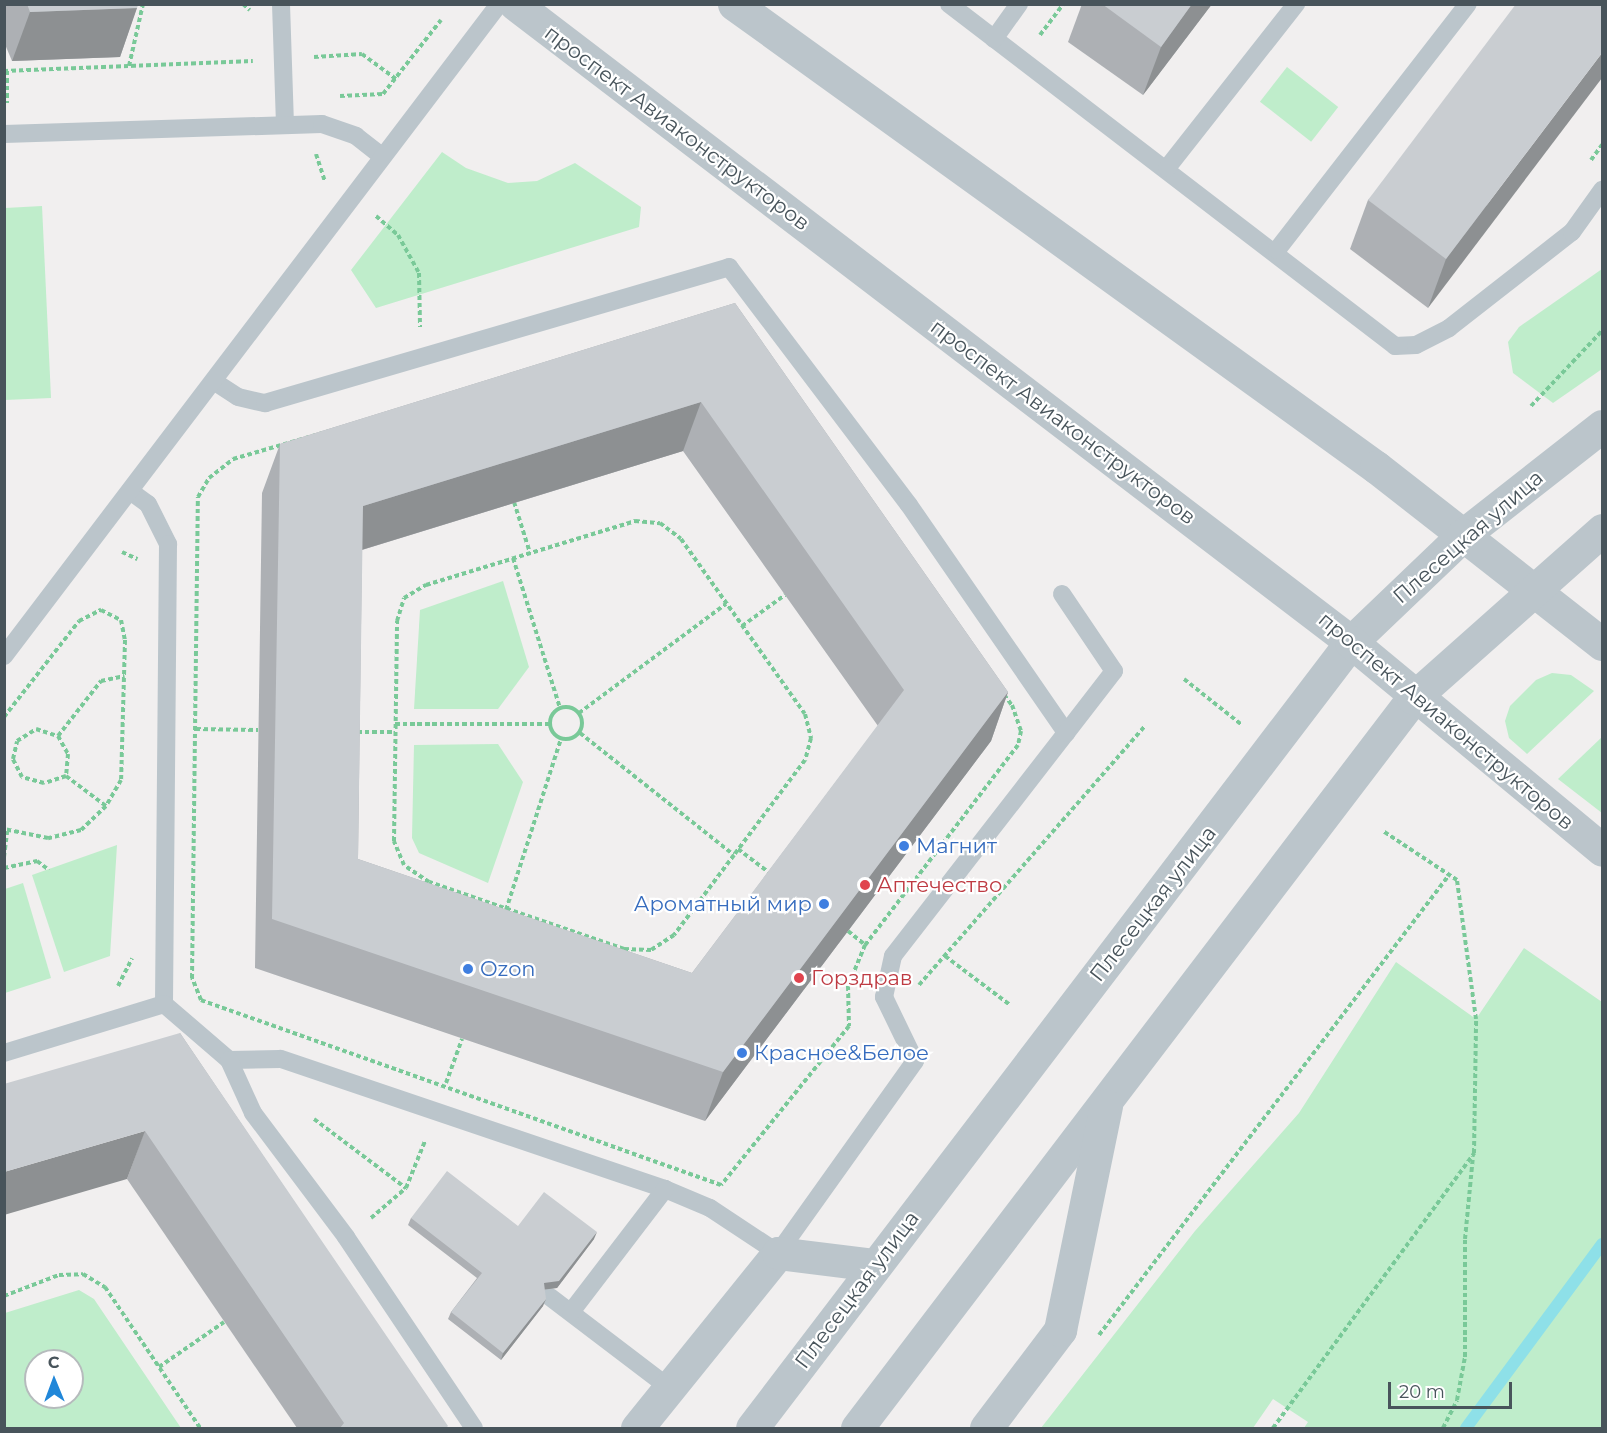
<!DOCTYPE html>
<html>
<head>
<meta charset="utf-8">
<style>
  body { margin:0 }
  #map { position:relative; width:1607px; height:1433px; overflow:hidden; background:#f1efef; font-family:Montserrat,sans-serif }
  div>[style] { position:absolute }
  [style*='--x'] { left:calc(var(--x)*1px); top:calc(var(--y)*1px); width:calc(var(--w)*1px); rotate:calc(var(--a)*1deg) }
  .green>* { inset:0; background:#bfedcb; transform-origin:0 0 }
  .stream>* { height:12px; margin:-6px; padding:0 6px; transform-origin:6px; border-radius:6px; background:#8ee0e8 }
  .path>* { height:4px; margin-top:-2px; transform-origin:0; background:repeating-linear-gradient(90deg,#79c998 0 4.5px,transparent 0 7.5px) }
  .path>.ring { margin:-2px; padding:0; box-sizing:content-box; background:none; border:4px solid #79c998; border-radius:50% }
  .service>* { height:18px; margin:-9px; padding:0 9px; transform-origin:9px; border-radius:9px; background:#bbc5cb }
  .minor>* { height:33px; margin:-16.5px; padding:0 16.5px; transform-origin:16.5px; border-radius:16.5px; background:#bbc5cb }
  .tertiary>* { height:33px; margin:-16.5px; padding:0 16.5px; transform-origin:16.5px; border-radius:16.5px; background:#bbc5cb }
  .wall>* { inset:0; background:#adb0b4 }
  .shaded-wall>* { inset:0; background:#8d9092 }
  .building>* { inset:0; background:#c9cdd1 }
  .dots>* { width:16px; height:16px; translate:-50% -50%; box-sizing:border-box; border:3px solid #fff; border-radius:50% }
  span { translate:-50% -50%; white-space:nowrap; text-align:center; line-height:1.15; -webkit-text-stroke:4.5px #fff; paint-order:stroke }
  .street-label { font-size:21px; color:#48545b }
  .shop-label { font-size:21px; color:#366cbe }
  .left { translate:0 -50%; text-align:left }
  .right { translate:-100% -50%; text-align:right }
  .health-label { font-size:21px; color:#be3a42 }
  .frame { position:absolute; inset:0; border:6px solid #48545b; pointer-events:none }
  .north { position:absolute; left:24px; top:1349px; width:60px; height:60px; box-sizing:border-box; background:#fff; border:2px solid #b6bbbd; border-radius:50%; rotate:359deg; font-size:16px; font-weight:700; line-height:24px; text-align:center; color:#48545b }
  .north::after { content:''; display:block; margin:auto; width:21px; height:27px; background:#2187d9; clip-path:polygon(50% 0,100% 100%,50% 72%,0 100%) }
  .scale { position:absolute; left:1388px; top:1382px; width:124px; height:27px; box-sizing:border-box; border:3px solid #48545b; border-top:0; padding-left:8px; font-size:18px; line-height:21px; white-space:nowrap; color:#48545b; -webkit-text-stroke:4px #fff; paint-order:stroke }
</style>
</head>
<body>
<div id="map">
  <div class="green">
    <i style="left:1287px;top:67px;width:65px;height:44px;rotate:38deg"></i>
    <i style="clip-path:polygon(442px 152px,466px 168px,508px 183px,537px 181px,575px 163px,641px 207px,639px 227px,376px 308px,351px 270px)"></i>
    <i style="clip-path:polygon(42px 206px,51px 398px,5px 400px,5px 208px)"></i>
    <i style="clip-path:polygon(1602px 269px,1602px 369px,1553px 403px,1513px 373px,1508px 342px,1519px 327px)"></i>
    <i style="clip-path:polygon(503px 581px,529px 667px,498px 709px,414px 709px,420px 610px)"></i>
    <i style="clip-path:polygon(1552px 673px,1571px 675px,1594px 691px,1527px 754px,1509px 738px,1505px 721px,1510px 706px,1536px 680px)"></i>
    <i style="clip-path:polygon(1602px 737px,1602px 813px,1558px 779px)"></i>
    <i style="clip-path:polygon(498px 744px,523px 782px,488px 883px,419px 853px,412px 838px,414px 745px)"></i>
    <i style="clip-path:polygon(117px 845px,110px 956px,64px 972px,32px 875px)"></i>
    <i style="clip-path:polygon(23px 883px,51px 978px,5px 993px,5px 889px)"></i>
    <i style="clip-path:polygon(1524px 948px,1602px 1002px,1602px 1428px,1304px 1428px,1308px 1422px,1273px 1399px,1253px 1428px,1041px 1428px,1195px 1231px,1299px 1113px,1396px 962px,1476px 1019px)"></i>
    <i style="clip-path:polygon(evenodd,79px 1290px,94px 1299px,181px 1428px,5px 1428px,5px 1313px,79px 1290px,36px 1361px,72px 1361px,72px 1397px,36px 1397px,36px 1361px)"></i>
  </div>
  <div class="stream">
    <i style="--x:1466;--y:1428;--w:229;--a:-53.5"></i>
  </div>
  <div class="path">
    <i style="--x:243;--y:4;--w:9;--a:41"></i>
    <i style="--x:1040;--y:35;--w:39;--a:-53"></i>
    <i style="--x:314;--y:57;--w:48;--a:-3.6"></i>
    <i style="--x:362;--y:54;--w:42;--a:36.3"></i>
    <i style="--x:129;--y:66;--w:64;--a:-77.3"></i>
    <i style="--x:4;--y:71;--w:249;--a:-2.3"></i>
    <i style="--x:7;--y:71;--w:32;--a:90"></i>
    <i style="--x:340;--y:96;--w:43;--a:-2.7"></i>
    <i style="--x:383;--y:94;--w:94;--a:-51.9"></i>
    <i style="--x:316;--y:154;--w:28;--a:72"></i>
    <i style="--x:1591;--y:160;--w:19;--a:-54"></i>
    <i style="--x:376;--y:216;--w:29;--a:41"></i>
    <i style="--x:398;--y:235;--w:43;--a:61.1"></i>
    <i style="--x:419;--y:273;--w:54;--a:88.9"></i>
    <i style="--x:715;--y:320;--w:26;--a:25"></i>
    <i style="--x:739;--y:331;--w:463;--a:53.9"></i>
    <i style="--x:1012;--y:705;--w:28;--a:71"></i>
    <i style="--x:1021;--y:731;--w:14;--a:102"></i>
    <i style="--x:1018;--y:745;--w:252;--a:127.4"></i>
    <i style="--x:865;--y:945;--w:44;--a:112.5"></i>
    <i style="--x:848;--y:986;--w:40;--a:88.6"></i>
    <i style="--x:849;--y:1026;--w:204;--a:128.8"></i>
    <i style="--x:721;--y:1185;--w:552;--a:-160.42"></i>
    <i style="--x:201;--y:1000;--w:24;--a:-112"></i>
    <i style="--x:192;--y:978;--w:481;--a:-89.3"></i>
    <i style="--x:198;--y:497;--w:22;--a:-60"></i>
    <i style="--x:209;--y:478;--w:31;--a:-38"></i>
    <i style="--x:233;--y:459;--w:502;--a:-16.09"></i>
    <i style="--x:1531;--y:406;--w:103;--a:-46.6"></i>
    <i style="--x:514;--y:502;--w:53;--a:72.6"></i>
    <i style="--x:635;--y:521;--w:25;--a:5"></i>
    <i style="--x:660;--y:523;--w:26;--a:37"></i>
    <i style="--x:681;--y:539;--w:214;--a:54.7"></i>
    <i style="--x:805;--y:714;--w:25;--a:76"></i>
    <i style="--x:811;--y:738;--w:23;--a:105"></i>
    <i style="--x:805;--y:760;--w:119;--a:126.8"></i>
    <i style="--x:734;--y:855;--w:100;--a:126.9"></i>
    <i style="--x:674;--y:935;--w:27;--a:147"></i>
    <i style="--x:651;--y:950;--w:27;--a:-178"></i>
    <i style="--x:624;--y:949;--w:206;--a:-161"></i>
    <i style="--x:429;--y:882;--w:30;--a:-146"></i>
    <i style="--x:404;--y:865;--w:26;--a:-113"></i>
    <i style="--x:394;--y:841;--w:220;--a:-89.2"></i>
    <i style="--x:397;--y:621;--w:24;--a:-73"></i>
    <i style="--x:404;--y:598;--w:26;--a:-31"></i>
    <i style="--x:426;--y:585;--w:219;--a:-17"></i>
    <i style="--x:122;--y:552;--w:17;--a:25"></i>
    <i style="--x:513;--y:558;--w:157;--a:72.6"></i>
    <i style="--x:742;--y:626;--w:53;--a:-35.8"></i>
    <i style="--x:1184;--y:679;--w:74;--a:38.4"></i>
    <i class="ring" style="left:550px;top:707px;width:28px;height:28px"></i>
    <i style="--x:579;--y:713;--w:183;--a:-36.6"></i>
    <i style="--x:4;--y:717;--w:122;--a:-52"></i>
    <i style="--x:79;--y:621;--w:25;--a:-27"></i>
    <i style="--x:101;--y:610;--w:22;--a:27"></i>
    <i style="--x:121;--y:620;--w:20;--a:79"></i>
    <i style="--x:125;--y:640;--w:140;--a:91.6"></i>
    <i style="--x:121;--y:780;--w:30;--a:120"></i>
    <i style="--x:106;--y:806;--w:35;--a:136"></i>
    <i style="--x:81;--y:830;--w:34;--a:166"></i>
    <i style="--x:48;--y:838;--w:45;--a:-168.4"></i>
    <i style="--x:395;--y:724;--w:154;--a:0"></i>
    <i style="--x:36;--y:729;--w:23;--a:18"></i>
    <i style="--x:58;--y:736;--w:21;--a:61"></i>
    <i style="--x:68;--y:754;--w:22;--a:95"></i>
    <i style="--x:66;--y:776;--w:23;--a:162"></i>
    <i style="--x:44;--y:783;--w:23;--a:-165"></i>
    <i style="--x:22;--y:777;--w:20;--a:-117"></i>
    <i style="--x:13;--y:759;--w:18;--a:-77"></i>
    <i style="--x:17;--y:741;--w:22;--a:-32"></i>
    <i style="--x:196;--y:729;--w:62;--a:0.9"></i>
    <i style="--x:357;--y:732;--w:38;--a:0"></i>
    <i style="--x:580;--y:733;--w:196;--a:38.4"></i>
    <i style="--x:58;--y:736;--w:70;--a:-52"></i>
    <i style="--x:101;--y:681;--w:24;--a:-12"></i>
    <i style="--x:66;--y:776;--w:50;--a:36.9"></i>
    <i style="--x:738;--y:849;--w:41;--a:37.1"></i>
    <i style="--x:4;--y:857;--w:26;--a:-83"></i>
    <i style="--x:4;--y:868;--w:34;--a:-12"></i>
    <i style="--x:37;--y:861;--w:15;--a:37"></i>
    <i style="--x:506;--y:910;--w:180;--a:-72.2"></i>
    <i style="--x:848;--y:931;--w:22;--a:39"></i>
    <i style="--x:945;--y:956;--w:80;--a:36.9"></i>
    <i style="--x:919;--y:985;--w:344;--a:-48.9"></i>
    <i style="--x:118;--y:986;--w:31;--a:-63"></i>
    <i style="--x:446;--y:1083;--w:47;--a:-70"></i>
    <i style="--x:314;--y:1119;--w:115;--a:36.9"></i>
    <i style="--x:371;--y:1218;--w:46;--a:-40.6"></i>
    <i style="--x:406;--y:1188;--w:51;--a:-68"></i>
    <i style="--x:4;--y:1296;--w:59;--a:-20.9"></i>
    <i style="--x:59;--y:1275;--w:24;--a:-2"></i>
    <i style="--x:83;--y:1274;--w:26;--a:31"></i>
    <i style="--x:105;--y:1287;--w:170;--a:56"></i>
    <i style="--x:1099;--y:1335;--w:578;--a:-52.73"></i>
    <i style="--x:159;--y:1367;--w:79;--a:-34.7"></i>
    <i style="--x:1273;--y:1428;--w:341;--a:-53.8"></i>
    <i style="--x:1474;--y:1153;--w:134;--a:-89.1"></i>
    <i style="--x:1476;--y:1019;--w:140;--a:-97.8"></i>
    <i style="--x:1457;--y:880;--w:89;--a:-146.5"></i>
    <i style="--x:1443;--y:1428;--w:31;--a:-63"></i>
    <i style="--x:1457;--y:1400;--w:44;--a:-79.5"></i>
    <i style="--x:1465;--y:1357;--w:118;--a:-90"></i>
    <i style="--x:1465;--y:1239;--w:83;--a:-84.5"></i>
  </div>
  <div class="service">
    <i style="--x:281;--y:4;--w:118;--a:88.1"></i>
    <i style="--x:949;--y:4;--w:562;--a:37.48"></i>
    <i style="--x:1395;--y:346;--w:21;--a:-3"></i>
    <i style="--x:1416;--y:345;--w:37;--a:-27"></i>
    <i style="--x:1449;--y:328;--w:156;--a:-38"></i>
    <i style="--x:1572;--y:232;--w:52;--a:-54.5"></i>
    <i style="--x:994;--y:39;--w:43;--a:-54.5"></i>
    <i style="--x:4;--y:134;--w:318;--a:-1.8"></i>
    <i style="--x:322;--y:124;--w:36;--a:19"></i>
    <i style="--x:356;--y:136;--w:31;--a:38"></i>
    <i style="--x:1167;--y:168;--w:209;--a:-51.8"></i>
    <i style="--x:1277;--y:250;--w:311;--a:-52.2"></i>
    <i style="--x:215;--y:382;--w:27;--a:33"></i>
    <i style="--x:238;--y:397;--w:28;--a:13"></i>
    <i style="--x:265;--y:403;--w:484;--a:-16.3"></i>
    <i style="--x:729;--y:267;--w:298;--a:52.9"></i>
    <i style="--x:909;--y:505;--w:277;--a:55.4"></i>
    <i style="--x:1066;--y:733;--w:282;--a:127.8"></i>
    <i style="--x:893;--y:956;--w:42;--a:102.4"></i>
    <i style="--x:884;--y:997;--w:71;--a:64.2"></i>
    <i style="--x:915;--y:1061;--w:236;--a:125.5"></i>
    <i style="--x:778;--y:1253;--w:82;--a:-146.5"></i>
    <i style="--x:710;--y:1208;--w:49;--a:-157.1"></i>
    <i style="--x:665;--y:1189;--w:406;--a:-161.3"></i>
    <i style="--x:280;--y:1059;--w:51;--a:178.9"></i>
    <i style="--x:130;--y:491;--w:22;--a:36"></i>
    <i style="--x:148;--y:504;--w:45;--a:63.4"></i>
    <i style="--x:168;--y:544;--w:460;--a:90.5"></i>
    <i style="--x:164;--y:1004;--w:86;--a:40.7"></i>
    <i style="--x:229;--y:1060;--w:58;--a:65.6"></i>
    <i style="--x:253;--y:1113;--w:155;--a:53.1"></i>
    <i style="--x:346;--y:1237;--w:230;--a:56.2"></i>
    <i style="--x:1062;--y:594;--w:93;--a:56"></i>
    <i style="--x:1114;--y:671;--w:78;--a:127.7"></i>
    <i style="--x:4;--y:656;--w:819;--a:-52.79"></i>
    <i style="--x:4;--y:1053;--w:167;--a:-17"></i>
    <i style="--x:550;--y:1297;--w:148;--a:37.3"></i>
    <i style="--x:571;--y:1312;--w:155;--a:-52.6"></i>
  </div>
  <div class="minor">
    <i style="--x:515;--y:4;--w:1052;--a:37.35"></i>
    <i style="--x:1351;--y:642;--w:988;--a:127.31"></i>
    <i style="--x:734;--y:4;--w:792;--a:35.8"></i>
    <i style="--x:1376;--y:467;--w:110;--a:38"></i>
    <i style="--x:637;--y:1428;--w:225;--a:-51.1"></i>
    <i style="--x:778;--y:1253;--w:98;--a:7.1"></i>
    <i style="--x:857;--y:1428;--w:918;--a:-52.71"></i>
    <i style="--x:986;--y:1428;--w:123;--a:-52.9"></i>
    <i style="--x:1060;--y:1330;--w:229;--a:-78.4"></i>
  </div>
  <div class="tertiary">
    <i style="--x:1602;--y:426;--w:177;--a:141.9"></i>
    <i style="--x:1463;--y:535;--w:155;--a:136.3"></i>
    <i style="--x:1351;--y:642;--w:326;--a:39.6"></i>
    <i style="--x:1463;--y:535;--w:177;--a:38.1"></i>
    <i style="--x:1413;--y:698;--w:253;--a:-41.6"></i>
  </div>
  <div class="wall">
    <i style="clip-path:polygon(4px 4px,138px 4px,120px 57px,12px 61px,4px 42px)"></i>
    <i style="clip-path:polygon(1082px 4px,1212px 4px,1143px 95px,1068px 42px)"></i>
    <i style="clip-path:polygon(1602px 4px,1428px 308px,1350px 249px,1368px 200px)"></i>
    <i style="clip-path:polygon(evenodd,735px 303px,1008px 692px,991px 741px,705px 1121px,255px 968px,262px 493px,280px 444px,735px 303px,683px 451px,878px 726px,692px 973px,358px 859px,362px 550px,683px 451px)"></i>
    <i style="clip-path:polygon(180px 1033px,447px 1428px,297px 1428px,127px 1179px)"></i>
    <i style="clip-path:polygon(411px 1218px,518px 1226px,594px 1239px,557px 1288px,545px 1289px,543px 1306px,501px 1360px,448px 1319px,451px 1312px,477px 1278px,408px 1225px)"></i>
  </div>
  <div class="shaded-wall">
    <i style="clip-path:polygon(1192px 4px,1212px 4px,1143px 95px,1161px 47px)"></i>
    <i style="clip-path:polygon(137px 8px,120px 57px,12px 61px,30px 12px)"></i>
    <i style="clip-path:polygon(1602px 53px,1602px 78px,1428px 308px,1446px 259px)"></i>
    <i style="clip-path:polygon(701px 402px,683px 451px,345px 555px,363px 506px)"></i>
    <i style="clip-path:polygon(1008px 692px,991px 741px,705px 1121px,723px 1072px)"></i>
    <i style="clip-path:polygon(145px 1131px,127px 1179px,4px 1215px,4px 1172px)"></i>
    <i style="clip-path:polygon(597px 1232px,594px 1239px,557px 1288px,541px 1290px,544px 1283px)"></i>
    <i style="clip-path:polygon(546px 1299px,543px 1306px,501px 1360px,503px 1353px)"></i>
  </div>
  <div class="building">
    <i style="clip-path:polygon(27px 4px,138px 4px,137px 8px,30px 12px)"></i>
    <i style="clip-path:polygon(1102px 4px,1192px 4px,1161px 47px)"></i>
    <i style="clip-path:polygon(1516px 4px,1602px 4px,1602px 53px,1446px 259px,1368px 200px)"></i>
    <i style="clip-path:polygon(evenodd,735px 303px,1008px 692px,723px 1072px,272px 919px,280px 444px,735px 303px,701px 402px,904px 690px,692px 973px,358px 859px,363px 506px,701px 402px)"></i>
    <i style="clip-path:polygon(180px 1033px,448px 1426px,446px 1428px,340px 1428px,344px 1423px,145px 1131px,4px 1172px,4px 1084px)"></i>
    <i style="clip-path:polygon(447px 1171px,518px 1226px,544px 1192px,597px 1232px,559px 1281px,544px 1283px,546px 1299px,503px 1353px,451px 1312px,482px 1273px,411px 1218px)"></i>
  </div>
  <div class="dots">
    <i style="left:904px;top:846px;background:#3f7fe0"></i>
    <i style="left:865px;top:885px;background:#e0444e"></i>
    <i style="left:824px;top:904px;background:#3f7fe0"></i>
    <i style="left:468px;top:969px;background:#3f7fe0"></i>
    <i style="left:799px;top:978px;background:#e0444e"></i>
    <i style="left:742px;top:1053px;background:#3f7fe0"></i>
  </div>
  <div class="street-label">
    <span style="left:677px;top:128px;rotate:37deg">проспект Авиаконструкторов</span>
    <span style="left:1063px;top:422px;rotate:37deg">проспект Авиаконструкторов</span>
    <span style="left:1468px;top:537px;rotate:-41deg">Плесецкая улица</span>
    <span style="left:1446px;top:721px;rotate:40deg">проспект Авиаконструкторов</span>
    <span style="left:1153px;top:904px;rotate:-52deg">Плесецкая улица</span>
    <span style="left:857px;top:1290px;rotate:-53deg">Плесецкая улица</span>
  </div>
  <div class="shop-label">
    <span class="left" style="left:916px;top:846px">Магнит</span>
    <span class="right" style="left:812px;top:904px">Ароматный мир</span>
    <span class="left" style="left:480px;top:969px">Ozon</span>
    <span class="left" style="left:754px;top:1053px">Красное&amp;Белое</span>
  </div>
  <div class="health-label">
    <span class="left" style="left:877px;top:885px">Аптечество</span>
    <span class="left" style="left:811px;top:978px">Горздрав</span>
  </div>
  <div class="frame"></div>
  <div class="north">С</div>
  <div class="scale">20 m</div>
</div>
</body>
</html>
